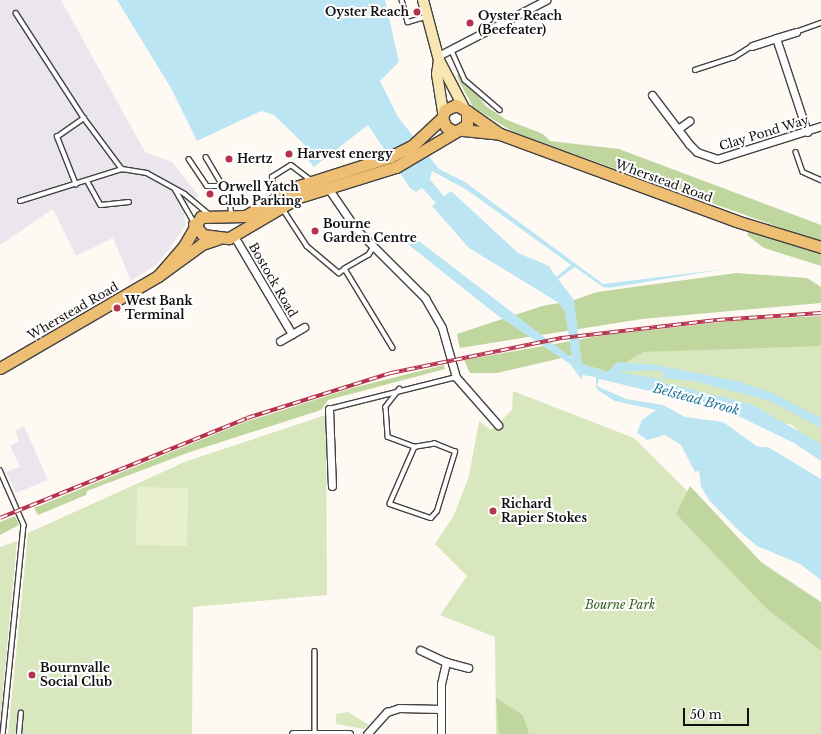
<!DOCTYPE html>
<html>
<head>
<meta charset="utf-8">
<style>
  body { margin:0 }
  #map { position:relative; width:821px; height:734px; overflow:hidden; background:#fefaf3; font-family:"Libre Baskerville",serif }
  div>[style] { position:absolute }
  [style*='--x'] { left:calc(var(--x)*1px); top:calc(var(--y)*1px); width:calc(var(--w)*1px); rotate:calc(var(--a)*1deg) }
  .industrial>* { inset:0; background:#ebe5ed }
  .green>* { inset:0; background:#d9e7be }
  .forest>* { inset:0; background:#c0d69f }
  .pitch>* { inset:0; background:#e8efcf; transform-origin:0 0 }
  .water>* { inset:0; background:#bbe5f2 }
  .stream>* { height:2.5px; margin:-1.25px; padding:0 1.25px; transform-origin:1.25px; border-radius:1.25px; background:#bbe5f2 }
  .roads { filter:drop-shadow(1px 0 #424242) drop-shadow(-1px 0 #424242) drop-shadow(0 1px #424242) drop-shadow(0 -1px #424242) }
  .lane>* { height:3.5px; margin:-1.75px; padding:0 1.75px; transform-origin:1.75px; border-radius:1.75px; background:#fff }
  .street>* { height:7px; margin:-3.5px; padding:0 3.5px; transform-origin:3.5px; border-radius:3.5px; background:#fff }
  .secondary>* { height:10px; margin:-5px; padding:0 5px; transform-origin:5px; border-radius:5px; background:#f9e7b3 }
  .primary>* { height:11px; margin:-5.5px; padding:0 5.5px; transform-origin:5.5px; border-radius:5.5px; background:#eebe73 }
  .rail>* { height:4px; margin-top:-2px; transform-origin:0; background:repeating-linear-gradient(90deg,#fff 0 8px,#b6314a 0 16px); box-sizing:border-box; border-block:1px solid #b6314a }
  .dots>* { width:11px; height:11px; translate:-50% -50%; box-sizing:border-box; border:2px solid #fff; border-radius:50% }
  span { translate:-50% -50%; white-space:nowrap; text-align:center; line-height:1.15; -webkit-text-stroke:4px #fff; paint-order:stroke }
  .poi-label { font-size:12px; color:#0f0f0f; font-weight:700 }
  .right { translate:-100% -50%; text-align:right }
  .left { translate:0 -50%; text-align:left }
  .street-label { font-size:12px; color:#0f0f0f }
  .park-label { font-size:12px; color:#3a6324; font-style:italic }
  .water-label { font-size:13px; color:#217699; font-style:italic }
  .scale { position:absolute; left:683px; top:708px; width:66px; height:18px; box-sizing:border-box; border:2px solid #0f0f0f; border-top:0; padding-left:5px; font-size:12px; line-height:14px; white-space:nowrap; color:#0f0f0f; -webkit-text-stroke:3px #fff; paint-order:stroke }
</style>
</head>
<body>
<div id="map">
  <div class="industrial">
    <i style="clip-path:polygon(0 0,61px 0,145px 152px,172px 162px,199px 196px,183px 208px,186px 225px,170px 248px,156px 265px,131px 281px,113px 238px,76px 256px,53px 209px,0 245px)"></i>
    <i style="clip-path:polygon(24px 426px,48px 480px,16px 493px,6px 472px,20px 467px,10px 446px,19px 441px,15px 431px)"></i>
  </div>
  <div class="green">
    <i style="clip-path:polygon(821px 343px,821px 452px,792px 425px,600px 370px,644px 352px)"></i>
    <i style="clip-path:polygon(513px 391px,634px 438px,761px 564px,821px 604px,821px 734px,496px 734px,495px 637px,440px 615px,467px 576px,435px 544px,454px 515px,469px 476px,479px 421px,491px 430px,512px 410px)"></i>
    <i style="clip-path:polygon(326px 415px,327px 595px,193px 607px,192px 734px,8px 734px,28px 533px,187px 461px)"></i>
    <i style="clip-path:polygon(17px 541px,0 723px,0 547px)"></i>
    <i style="clip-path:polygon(348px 712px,369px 725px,364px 729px,336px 724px,336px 714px)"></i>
  </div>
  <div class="forest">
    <i style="clip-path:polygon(459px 70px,486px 106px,505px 119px,543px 134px,550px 141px,619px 149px,821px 225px,821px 242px,515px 133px,473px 107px,457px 77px)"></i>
    <i style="clip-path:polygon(750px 228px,821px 251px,821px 266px,764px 248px,747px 235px)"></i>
    <i style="clip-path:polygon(736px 273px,807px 278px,821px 287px,821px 303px,642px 319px,460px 348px,459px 345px,457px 334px,542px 306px,559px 303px,566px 312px,573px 308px,574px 300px,597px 292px)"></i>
    <i style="clip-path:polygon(821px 316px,821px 346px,644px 352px,608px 372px,582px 364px,579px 354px,497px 373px,470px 373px,464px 360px,605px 335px,739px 320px)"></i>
    <i style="clip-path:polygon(444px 365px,445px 369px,328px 400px,321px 410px,190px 452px,87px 491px,86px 495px,38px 515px,34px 508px,245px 422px,352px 388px)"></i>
    <i style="clip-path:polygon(690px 486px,761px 562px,821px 602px,821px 651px,766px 608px,676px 514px)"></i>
    <i style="clip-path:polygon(15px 516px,19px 525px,0 535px,0 522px)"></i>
    <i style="clip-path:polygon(496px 698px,523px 715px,529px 734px,499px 734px)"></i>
  </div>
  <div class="pitch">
    <i style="left:137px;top:487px;width:51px;height:58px;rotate:1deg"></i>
  </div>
  <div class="water">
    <i style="clip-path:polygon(evenodd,117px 0,385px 0,399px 62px,380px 81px,398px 117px,439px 169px,465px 182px,603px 284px,725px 269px,609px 288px,603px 287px,575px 267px,558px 279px,574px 300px,582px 364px,608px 372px,617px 362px,656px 365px,737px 381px,772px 393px,821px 418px,821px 428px,770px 401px,695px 381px,662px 378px,664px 374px,659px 370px,615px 372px,661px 379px,661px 382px,751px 404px,821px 444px,821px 461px,794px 443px,722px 408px,599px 379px,597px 386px,626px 399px,663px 405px,685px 417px,723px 422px,758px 447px,768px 447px,821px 479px,821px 580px,800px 564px,757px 546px,736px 528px,710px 501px,701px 487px,699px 471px,695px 472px,681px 445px,665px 435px,647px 440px,637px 433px,642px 420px,656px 410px,615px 401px,599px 391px,596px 387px,596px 377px,582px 375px,582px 380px,570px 364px,497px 315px,400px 238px,407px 232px,572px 358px,565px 312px,559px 303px,469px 248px,432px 206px,436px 203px,422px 188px,416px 192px,410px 188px,368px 125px,314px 167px,308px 160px,314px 154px,274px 115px,261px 111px,197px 141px,171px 88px,117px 0,432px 171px,467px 190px,571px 265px,556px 277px,549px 266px,518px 253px,451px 191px,442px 198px,429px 182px,432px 171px)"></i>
  </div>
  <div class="stream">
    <i style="--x:428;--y:179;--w:26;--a:51"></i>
  </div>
  <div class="roads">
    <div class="lane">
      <i style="--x:402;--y:0;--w:23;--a:75"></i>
      <i style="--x:408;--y:22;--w:19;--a:-16"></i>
      <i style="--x:16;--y:13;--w:125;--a:57.1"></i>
      <i style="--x:796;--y:32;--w:27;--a:-20"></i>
      <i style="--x:452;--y:51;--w:32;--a:66"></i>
      <i style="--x:465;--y:80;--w:46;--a:40.6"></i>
      <i style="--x:695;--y:70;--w:40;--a:-18"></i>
      <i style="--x:733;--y:58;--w:22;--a:-32"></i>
      <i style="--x:796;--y:152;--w:21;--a:71"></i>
      <i style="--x:803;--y:172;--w:20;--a:24"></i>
      <i style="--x:206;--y:157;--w:45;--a:59.5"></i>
      <i style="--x:229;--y:196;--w:20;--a:81"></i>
      <i style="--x:189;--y:159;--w:32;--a:56"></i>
      <i style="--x:207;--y:186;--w:17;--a:0"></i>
      <i style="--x:88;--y:182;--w:26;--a:61"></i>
      <i style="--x:101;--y:205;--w:28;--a:-6"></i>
      <i style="--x:76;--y:185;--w:52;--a:-111.6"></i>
      <i style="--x:57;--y:137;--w:33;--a:-35"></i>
      <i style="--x:84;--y:118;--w:64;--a:53.3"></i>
      <i style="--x:175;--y:189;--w:38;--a:60"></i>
      <i style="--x:275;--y:197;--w:20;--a:-99"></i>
      <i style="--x:272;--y:177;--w:22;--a:-32"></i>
      <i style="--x:291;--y:165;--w:25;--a:37"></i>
      <i style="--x:20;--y:201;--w:107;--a:-17.4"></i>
      <i style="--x:122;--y:169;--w:25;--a:9"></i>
      <i style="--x:147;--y:173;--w:43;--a:28.9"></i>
      <i style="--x:185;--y:194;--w:30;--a:40"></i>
      <i style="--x:283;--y:209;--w:44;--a:57"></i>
      <i style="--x:307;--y:246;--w:42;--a:40.2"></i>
      <i style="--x:339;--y:273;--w:7;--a:-34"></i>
      <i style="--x:374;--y:247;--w:9;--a:122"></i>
      <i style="--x:369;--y:255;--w:28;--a:150"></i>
      <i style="--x:345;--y:269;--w:92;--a:58.7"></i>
      <i style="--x:400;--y:389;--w:23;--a:128"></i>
      <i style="--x:386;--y:407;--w:30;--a:86"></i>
      <i style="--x:388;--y:437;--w:29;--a:20"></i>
      <i style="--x:415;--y:447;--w:62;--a:113.7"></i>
      <i style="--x:390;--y:504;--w:43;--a:18.9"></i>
      <i style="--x:431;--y:518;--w:9;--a:-49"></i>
      <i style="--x:437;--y:511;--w:62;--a:-73"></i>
      <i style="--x:455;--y:452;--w:22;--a:-158"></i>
      <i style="--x:435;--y:444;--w:20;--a:171"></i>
      <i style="--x:329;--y:409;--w:131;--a:-14.1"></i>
      <i style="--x:0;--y:470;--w:60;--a:66.4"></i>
      <i style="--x:24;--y:525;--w:210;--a:95.7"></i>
      <i style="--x:315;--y:651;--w:81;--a:90"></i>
      <i style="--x:19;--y:734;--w:21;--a:-85"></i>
    </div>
    <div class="street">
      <i style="--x:796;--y:32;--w:21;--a:163"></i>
      <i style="--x:776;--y:38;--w:99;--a:71.7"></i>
      <i style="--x:752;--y:46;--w:25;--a:-18"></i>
      <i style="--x:438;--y:56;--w:122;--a:-27.4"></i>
      <i style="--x:652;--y:95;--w:61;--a:52.9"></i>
      <i style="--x:689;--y:144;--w:11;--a:45"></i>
      <i style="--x:697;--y:152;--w:21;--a:19"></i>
      <i style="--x:717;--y:159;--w:109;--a:-17.6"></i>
      <i style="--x:678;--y:129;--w:14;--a:-36"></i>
      <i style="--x:328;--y:188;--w:50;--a:55.7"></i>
      <i style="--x:356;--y:229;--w:98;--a:45"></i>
      <i style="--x:425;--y:298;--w:34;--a:60"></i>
      <i style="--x:442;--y:328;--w:51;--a:74.1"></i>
      <i style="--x:456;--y:377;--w:64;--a:48.8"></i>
      <i style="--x:234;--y:236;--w:114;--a:59.4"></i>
      <i style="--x:280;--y:341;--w:28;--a:-30"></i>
      <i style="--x:329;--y:409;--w:77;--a:87.8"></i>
      <i style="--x:420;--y:650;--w:29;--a:25"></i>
      <i style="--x:293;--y:734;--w:56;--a:0"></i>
      <i style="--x:367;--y:734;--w:30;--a:-48"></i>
      <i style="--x:387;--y:712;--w:13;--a:-18"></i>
      <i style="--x:399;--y:708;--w:42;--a:1.4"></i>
      <i style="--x:441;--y:734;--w:50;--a:-90"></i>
      <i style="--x:441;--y:684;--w:23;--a:-77"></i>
      <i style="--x:446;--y:662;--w:23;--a:15"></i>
    </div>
    <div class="secondary">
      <i style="--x:423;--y:0;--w:62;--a:75.1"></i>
      <i style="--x:439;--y:60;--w:54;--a:62.5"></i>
      <i style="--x:439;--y:60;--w:14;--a:98"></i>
      <i style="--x:437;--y:74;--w:39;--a:81"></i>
    </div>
    <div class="primary">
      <i style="--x:467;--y:111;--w:40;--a:34.9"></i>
      <i style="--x:463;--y:130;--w:37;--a:6"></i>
      <i style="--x:500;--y:134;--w:252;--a:20.2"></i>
      <i style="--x:736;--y:221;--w:89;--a:17"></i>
      <i style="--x:194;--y:224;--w:14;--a:51"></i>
      <i style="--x:203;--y:235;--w:26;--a:7"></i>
      <i style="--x:229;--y:238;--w:81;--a:-30.4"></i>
      <i style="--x:299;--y:197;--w:102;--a:-17.2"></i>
      <i style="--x:396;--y:167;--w:82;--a:-30.6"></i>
      <i style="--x:467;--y:125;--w:14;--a:-90"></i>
      <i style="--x:467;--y:111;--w:13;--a:-151"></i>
      <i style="--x:456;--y:105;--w:12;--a:156"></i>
      <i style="--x:445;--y:110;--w:9;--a:111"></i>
      <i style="--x:442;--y:118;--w:10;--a:66"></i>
      <i style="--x:446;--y:127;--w:10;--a:29"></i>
      <i style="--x:158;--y:276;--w:40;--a:-49"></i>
      <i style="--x:184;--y:246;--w:34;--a:-60"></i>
      <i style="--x:201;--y:217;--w:44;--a:-1.3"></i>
      <i style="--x:245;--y:216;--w:62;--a:-29.1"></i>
      <i style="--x:299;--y:186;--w:96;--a:-17.7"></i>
      <i style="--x:390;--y:157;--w:25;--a:-27"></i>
      <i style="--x:412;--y:146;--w:41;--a:-43"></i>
      <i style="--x:0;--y:368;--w:183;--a:-30.2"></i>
      <i style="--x:158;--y:276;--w:54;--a:-36"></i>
      <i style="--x:202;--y:244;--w:16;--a:-18"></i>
    </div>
  </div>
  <div class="rail">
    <i style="--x:0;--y:518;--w:266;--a:-22"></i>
    <i style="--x:247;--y:418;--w:151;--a:-17.4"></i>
    <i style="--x:391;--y:373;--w:175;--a:-11.6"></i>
    <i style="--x:562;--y:338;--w:156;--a:-6.6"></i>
    <i style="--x:717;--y:320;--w:104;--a:-3.9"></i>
  </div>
  <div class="dots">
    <i style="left:417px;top:12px;background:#b6314a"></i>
    <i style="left:470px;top:23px;background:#b6314a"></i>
    <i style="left:289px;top:154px;background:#b6314a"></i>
    <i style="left:229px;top:159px;background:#b6314a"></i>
    <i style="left:210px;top:194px;background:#b6314a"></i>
    <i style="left:315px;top:231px;background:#b6314a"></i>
    <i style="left:117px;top:308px;background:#b6314a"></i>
    <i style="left:493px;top:511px;background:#b6314a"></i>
    <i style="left:32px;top:675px;background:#b6314a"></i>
  </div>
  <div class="poi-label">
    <span class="right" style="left:409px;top:12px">Oyster Reach</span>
    <span class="left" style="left:478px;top:23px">Oyster Reach<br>(Beefeater)</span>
    <span class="left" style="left:297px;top:154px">Harvest energy</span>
    <span class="left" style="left:237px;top:159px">Hertz</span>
    <span class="left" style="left:218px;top:194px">Orwell Yatch<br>Club Parking</span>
    <span class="left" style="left:323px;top:231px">Bourne<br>Garden Centre</span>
    <span class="left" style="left:125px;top:308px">West Bank<br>Terminal</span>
    <span class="left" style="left:501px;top:511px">Richard<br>Rapier Stokes</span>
    <span class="left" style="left:40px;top:675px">Bournvalle<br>Social Club</span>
  </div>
  <div class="street-label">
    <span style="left:764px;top:133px;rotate:-17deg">Clay Pond Way</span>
    <span style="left:664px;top:181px;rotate:20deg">Wherstead Road</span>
    <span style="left:273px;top:280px;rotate:60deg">Bostock Road</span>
    <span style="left:73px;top:311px;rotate:-30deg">Wherstead Road</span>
  </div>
  <div class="park-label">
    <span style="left:620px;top:605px">Bourne Park</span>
  </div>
  <div class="water-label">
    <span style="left:696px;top:400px;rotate:15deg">Belstead Brook</span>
  </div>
  <div class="scale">50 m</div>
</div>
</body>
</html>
